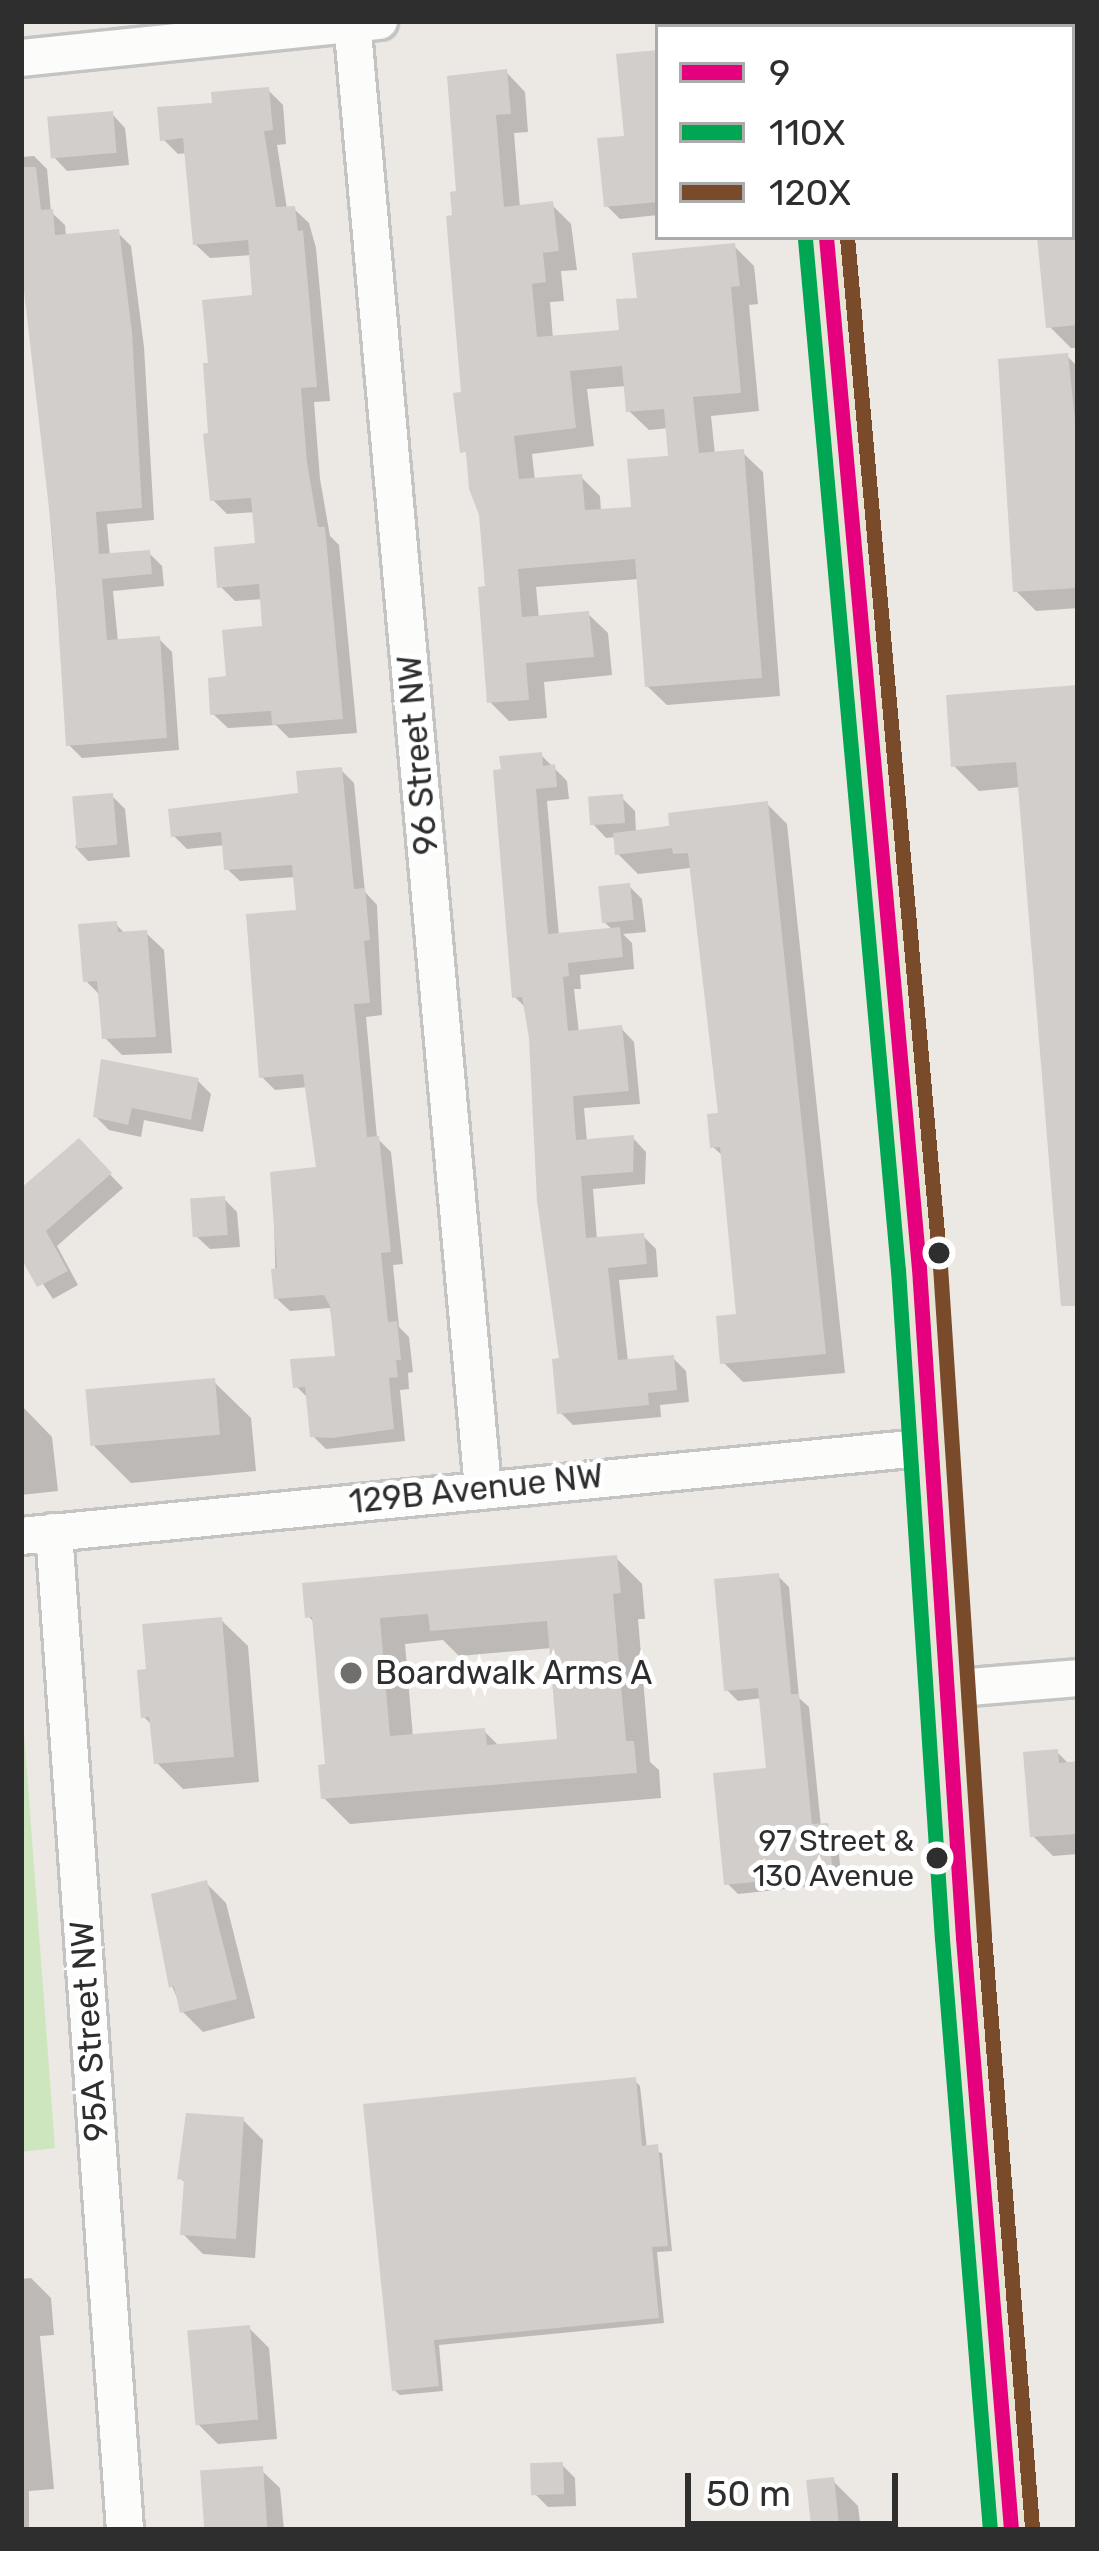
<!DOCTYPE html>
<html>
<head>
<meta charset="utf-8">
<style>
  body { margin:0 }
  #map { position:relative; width:1099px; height:2551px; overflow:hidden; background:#ece8e4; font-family:Rubik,sans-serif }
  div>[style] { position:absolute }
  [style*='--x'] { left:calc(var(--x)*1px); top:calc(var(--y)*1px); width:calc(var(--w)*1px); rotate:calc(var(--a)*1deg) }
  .green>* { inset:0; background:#cee6be }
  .shadow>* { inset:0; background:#0003 }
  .building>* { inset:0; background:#d1cecb; transform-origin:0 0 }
  .roads { filter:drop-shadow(3px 0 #c5c4c5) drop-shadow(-3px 0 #c5c4c5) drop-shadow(0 3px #c5c4c5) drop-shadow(0 -3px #c5c4c5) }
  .minor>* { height:36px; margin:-18px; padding:0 18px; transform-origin:18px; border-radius:18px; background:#fcfcfb }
  .major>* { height:45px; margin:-22.5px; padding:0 22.5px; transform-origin:22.5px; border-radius:22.5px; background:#e8e4d6 }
  .bus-1>* { height:15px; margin:-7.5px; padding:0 7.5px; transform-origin:7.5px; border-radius:7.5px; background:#e5007d }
  .bus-2>* { height:15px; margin:-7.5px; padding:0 7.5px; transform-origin:7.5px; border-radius:7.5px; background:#00a651 }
  .bus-3>* { height:15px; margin:-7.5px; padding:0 7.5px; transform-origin:7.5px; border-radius:7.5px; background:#7a4b2a }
  .dots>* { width:33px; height:33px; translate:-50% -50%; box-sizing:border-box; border:6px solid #fff; border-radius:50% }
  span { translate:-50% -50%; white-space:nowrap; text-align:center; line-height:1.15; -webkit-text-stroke:10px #fff; paint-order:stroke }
  .bus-label { font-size:30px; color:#2e2e2e }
  .right { translate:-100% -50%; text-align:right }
  .street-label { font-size:33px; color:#2e2e2e }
  .poi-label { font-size:33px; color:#2e2e2e }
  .left { translate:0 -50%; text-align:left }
  .frame { position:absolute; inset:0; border:24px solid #2e2e2e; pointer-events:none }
  .legend { position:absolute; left:655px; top:24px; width:420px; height:216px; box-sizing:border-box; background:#fff; border:3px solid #ababab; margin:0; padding:15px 21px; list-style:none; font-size:36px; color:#2e2e2e }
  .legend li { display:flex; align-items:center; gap:24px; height:60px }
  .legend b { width:60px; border:3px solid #ababab }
  .scale { position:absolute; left:685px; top:2473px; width:213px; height:54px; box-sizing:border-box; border:6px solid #2e2e2e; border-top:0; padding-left:15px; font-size:36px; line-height:42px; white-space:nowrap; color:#2e2e2e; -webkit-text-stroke:9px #fff; paint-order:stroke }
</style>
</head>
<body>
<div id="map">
  <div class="green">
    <i style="clip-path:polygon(21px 1692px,55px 2148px,21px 2152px)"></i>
  </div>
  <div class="shadow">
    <i style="clip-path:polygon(658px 53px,658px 215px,620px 219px,607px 206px)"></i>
    <i style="clip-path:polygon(1078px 70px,1078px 348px,1071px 348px,1049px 326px,1040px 237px,1072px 237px,1072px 71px)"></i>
    <i style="clip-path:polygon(evenodd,506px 72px,525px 92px,528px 132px,514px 133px,520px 208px,552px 205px,571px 224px,577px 270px,561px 271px,564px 301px,550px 302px,553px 339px,622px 333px,640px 300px,734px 246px,754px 266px,758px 304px,749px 305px,759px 411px,711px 416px,715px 455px,743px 453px,763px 472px,780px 696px,667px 705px,647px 686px,639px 579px,536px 587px,539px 619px,588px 614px,608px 633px,612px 675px,544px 682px,547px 718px,509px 721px,490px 702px,482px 514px,472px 488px,457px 395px,464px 394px,455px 218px,506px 72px,627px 386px,629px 411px,649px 430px,669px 428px,671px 458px,634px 509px,601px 512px,600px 496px,581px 477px,535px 481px,532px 454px,594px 446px,587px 389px,627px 386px)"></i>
    <i style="clip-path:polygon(268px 90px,283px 105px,286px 144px,277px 145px,287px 209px,294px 209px,309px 223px,316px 248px,330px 401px,314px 402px,320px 479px,330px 536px,339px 545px,357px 733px,289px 738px,276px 725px,228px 728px,213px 714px,230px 679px,266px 629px,263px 599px,235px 601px,220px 586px,258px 546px,256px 512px,227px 514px,213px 500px,211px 436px,255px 298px,252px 255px,210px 258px,195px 244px,187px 153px,178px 154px,163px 139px,215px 105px)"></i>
    <i style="clip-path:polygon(112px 114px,125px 128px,129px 165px,67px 171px,54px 157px)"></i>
    <i style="clip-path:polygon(34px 156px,47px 169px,51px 212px,65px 225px,66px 237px,118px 233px,131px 246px,144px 347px,154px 520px,107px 524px,110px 556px,149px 553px,162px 566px,164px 586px,113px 591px,118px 642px,159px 639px,172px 652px,179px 750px,82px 758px,69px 745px,36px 346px,21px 251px,21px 157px)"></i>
    <i style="clip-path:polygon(1067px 356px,1078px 367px,1078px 608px,1036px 611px,1016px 591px)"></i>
    <i style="clip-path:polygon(1078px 688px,1078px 1302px,1022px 787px,979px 791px,954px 766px)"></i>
    <i style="clip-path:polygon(541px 755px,567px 781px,569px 799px,547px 801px,559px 936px,613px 930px,604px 922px,629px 886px,642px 899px,646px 932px,623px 934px,632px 943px,634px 969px,580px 975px,581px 989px,574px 989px,579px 1033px,621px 1028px,634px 1042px,640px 1104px,584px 1108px,587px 1142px,633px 1138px,646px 1152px,645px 1184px,593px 1189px,597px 1240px,643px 1236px,656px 1249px,658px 1277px,619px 1280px,628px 1362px,673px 1358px,686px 1371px,689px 1402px,660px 1405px,661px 1417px,573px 1425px,560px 1412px,562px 1361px,527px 1009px,515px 997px,496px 773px)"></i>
    <i style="clip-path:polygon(341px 770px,354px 783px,365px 892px,377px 905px,382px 1015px,366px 1017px,377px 1138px,391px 1152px,403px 1264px,393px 1265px,399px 1327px,409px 1337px,413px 1372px,408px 1373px,409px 1389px,400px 1390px,405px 1441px,326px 1449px,313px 1436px,310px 1400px,296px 1386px,338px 1358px,330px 1308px,290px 1311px,276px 1298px,273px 1174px,319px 1170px,308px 1087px,275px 1090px,262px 1077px,299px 913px,296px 877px,240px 881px,226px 868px,225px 845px,187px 849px,173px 835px,301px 796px)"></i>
    <i style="clip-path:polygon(112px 796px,125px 809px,130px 857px,88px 861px,75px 847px)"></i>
    <i style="clip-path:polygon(622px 798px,635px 811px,636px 833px,767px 804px,787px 824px,845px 1373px,743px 1382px,723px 1362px,739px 1317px,724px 1157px,713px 1147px,721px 1116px,690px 868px,638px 874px,618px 854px,616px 837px,606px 838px,593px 824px)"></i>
    <i style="clip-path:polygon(116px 924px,126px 935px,146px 933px,164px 950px,172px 1053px,122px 1055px,104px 1037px,101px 996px,86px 981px)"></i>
    <i style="clip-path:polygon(198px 1081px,211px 1094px,203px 1132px,144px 1120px,141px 1137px,109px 1130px,96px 1117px)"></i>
    <i style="clip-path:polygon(79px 1142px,123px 1188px,57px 1246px,78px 1285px,53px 1299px,21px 1251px,21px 1189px)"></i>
    <i style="clip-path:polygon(224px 1199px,237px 1212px,240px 1247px,210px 1249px,196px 1236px)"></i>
    <i style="clip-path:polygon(213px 1381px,251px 1418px,256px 1471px,131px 1483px,94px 1446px)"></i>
    <i style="clip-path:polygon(21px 1405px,52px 1437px,58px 1491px,21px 1495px)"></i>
    <i style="clip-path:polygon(evenodd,616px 1558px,642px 1584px,645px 1619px,638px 1619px,650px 1762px,659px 1770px,661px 1798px,350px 1824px,324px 1798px,328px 1767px,316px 1624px,308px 1616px,616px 1558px,443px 1640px,459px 1656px,552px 1648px,561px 1742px,500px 1747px,484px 1731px,413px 1737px,405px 1644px,443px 1640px)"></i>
    <i style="clip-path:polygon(778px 1576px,789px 1587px,799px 1698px,809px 1707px,821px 1827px,837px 1837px,842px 1883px,738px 1894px,727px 1883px,769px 1771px,762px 1698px,738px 1701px,727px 1690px)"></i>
    <i style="clip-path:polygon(221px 1620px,248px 1646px,259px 1782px,183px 1789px,156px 1762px,153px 1726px,144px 1717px,149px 1672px)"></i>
    <i style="clip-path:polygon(1057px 1752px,1070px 1765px,1078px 1764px,1078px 1854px,1053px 1856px,1033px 1836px)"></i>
    <i style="clip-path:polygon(206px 1883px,226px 1903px,255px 2018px,203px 2032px,183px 2012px,172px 1986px)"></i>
    <i style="clip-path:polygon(634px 2080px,640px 2086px,647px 2149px,662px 2153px,672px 2251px,657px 2252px,664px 2323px,439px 2345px,443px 2391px,400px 2395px,394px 2390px)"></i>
    <i style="clip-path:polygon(243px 2120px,263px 2140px,255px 2258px,203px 2254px,183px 2234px,187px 2184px,180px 2178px)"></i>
    <i style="clip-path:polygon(31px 2278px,51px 2298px,54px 2335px,40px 2336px,54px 2489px,29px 2491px,29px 2530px,21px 2530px,21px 2279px)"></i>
    <i style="clip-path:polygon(249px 2328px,269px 2348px,277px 2439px,218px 2444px,198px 2424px)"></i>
    <i style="clip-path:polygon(562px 2465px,575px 2478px,576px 2506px,548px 2507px,535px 2494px)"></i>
    <i style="clip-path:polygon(261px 2470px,280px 2488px,284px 2530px,208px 2530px)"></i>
    <i style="clip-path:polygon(833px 2481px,858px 2506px,861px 2530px,815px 2530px)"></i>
  </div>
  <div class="building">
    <i style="clip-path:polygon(658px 50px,658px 202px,604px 207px,597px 138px,624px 136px,616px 54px)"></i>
    <i style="clip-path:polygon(evenodd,507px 69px,511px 114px,496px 115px,504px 207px,553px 201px,559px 251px,543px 253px,546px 282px,532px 284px,537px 337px,619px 330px,616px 299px,637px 298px,632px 253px,735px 243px,740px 286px,731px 287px,741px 393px,693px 397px,699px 453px,744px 449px,762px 678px,645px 687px,635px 559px,518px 569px,522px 617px,589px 611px,594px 657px,526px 663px,529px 700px,487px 703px,478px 587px,485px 586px,479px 515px,469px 489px,466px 452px,460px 453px,453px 393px,461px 392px,446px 216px,452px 215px,450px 192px,456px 191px,447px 76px,507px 69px,622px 366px,626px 412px,664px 409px,668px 456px,627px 459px,631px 507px,585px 510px,582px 474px,519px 479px,514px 436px,576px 428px,570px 371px,622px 366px)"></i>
    <i style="clip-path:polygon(269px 87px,273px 130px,264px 131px,276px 207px,295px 206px,298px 231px,303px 230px,317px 387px,301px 388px,307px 462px,318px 527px,325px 527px,343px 719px,272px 725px,271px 711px,210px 715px,208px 678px,226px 676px,222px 630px,262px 626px,259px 584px,217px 588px,214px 547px,255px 543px,251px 498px,210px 501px,203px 434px,208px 433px,203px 363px,208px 363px,202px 300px,252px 295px,248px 240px,193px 245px,183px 138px,160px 141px,157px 107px,212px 103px,211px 92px)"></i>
    <i style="left:113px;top:111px;width:42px;height:66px;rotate:85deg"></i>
    <i style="clip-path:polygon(21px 167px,36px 167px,41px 210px,53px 209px,55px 235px,119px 229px,132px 332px,142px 508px,96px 512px,99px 554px,150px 550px,152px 574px,102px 579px,107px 640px,160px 636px,167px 738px,66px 746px,53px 543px,21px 265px)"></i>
    <i style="clip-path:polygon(1037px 237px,1078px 237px,1078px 325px,1046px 328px)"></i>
    <i style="clip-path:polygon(1068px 353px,1078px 449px,1078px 588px,1013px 592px,998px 359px)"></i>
    <i style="clip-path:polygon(1078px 685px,1078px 1306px,1061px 1306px,1016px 762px,951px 767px,946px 695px)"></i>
    <i style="clip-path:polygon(542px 752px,543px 766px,555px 764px,557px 787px,536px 789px,548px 934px,620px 927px,623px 957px,568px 963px,569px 976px,563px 977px,568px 1031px,622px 1025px,629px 1091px,573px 1096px,576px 1140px,634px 1135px,633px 1172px,581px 1176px,586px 1238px,644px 1233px,647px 1264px,608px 1268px,618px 1360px,674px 1355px,677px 1390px,648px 1393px,649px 1405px,557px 1414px,552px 1359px,559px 1358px,537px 1201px,529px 1038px,522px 997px,512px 998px,493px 770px,501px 769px,499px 756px)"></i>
    <i style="clip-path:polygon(342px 767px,354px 889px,365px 888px,370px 940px,364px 941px,370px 1003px,354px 1004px,367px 1137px,379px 1136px,391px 1252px,381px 1253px,388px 1322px,397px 1321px,401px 1360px,396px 1360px,398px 1377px,389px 1378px,394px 1429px,332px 1438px,310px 1437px,305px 1387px,293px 1388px,290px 1359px,335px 1356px,330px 1306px,324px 1295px,274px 1299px,271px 1269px,277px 1268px,270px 1172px,316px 1167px,303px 1074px,259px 1078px,246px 914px,296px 910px,292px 865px,224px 870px,221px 832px,171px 837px,168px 809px,298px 793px,296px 771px)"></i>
    <i style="left:113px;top:793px;width:52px;height:41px;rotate:85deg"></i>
    <i style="left:623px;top:794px;width:29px;height:35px;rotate:86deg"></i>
    <i style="clip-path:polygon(768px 801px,826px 1354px,720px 1364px,716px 1316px,736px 1314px,720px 1147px,710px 1148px,707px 1114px,718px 1113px,688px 853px,673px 854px,672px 848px,615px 855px,613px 833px,669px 826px,668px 813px)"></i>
    <i style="left:630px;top:883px;width:37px;height:32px;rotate:84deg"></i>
    <i style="clip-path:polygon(117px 921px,118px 932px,147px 930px,156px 1037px,102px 1039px,97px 981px,83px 982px,78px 924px)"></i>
    <i style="clip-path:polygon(101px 1059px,199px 1078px,191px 1120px,132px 1108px,128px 1125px,93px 1117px)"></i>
    <i style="clip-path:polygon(79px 1138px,112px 1173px,46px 1231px,68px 1271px,37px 1287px,21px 1258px,21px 1188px)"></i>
    <i style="left:225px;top:1196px;width:39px;height:35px;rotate:86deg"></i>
    <i style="left:215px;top:1378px;width:57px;height:130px;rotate:85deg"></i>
    <i style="clip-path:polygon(evenodd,617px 1555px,621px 1593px,613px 1594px,626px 1741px,634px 1741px,637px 1773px,321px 1799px,318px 1765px,325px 1764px,312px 1617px,305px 1618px,302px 1583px,617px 1555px,428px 1614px,430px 1631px,547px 1621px,557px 1739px,487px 1745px,485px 1728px,390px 1736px,380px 1618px,428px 1614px)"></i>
    <i style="clip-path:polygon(779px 1573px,791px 1694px,799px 1694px,812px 1824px,828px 1823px,833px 1874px,724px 1885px,713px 1773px,766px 1768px,758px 1688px,724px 1691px,714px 1579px)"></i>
    <i style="clip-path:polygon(222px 1617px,234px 1757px,154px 1764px,149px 1717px,141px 1718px,137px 1670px,146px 1669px,142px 1624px)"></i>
    <i style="clip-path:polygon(1058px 1749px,1059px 1763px,1078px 1761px,1078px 1834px,1030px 1837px,1023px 1752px)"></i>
    <i style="clip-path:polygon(207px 1880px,237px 1999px,180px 2013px,174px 1986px,169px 1988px,151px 1894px)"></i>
    <i style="clip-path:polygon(636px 2077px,642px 2146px,658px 2144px,668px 2246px,652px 2247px,659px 2318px,434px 2340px,439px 2386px,392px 2391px,363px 2104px)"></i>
    <i style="clip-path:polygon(186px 2113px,244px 2117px,236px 2239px,180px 2235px,184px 2180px,177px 2179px)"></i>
    <i style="left:250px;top:2325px;width:95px;height:63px;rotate:85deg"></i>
    <i style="left:563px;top:2462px;width:32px;height:33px;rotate:88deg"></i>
    <i style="left:263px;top:2466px;width:64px;height:63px;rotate:86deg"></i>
    <i style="left:834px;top:2477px;width:53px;height:28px;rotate:84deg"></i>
  </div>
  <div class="roads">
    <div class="minor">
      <i style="--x:352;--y:21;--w:1474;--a:84.9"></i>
      <i style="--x:21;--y:58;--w:360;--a:-5.9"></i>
      <i style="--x:54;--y:1532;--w:1001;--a:85.93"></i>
      <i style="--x:21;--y:1536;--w:914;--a:-5.59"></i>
      <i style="--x:945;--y:1689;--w:133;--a:-4.7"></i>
    </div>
    <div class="major">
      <i style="--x:803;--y:21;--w:6;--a:81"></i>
      <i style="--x:826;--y:237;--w:1035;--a:84.85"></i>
      <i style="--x:919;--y:1268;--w:671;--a:86.24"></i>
      <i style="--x:963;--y:1938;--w:594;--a:85.36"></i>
    </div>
  </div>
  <div class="bus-1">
    <i style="--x:826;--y:237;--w:1035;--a:84.85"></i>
    <i style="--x:919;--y:1268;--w:671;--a:86.24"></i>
    <i style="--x:963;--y:1938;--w:594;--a:85.36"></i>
  </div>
  <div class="bus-2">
    <i style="--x:805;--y:239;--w:1035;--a:84.85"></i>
    <i style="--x:898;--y:1270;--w:670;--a:86.24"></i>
    <i style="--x:942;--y:1939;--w:593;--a:85.36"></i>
  </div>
  <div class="bus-3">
    <i style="--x:847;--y:237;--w:1033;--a:84.84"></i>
    <i style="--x:940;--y:1266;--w:671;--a:86.24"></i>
    <i style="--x:984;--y:1936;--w:594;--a:85.36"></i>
  </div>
  <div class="dots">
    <i style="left:939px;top:1253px;background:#2e2e2e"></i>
    <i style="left:351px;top:1673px;background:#706f6e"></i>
    <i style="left:937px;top:1858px;background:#2e2e2e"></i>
  </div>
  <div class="bus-label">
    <span class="right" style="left:914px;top:1858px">97 Street &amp;<br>130 Avenue</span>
  </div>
  <div class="street-label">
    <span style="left:418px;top:755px;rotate:-95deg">96 Street NW</span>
    <span style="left:476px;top:1489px;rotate:-6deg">129B Avenue NW</span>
    <span style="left:89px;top:2031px;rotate:-94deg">95A Street NW</span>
  </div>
  <div class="poi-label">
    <span class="left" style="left:375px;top:1673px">Boardwalk Arms A</span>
  </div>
  <div class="frame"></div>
  <ul class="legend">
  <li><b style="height:15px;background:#e5007d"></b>9</li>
  <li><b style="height:15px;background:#00a651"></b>110X</li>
  <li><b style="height:15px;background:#7a4b2a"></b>120X</li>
  </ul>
  <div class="scale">50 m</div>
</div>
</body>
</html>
